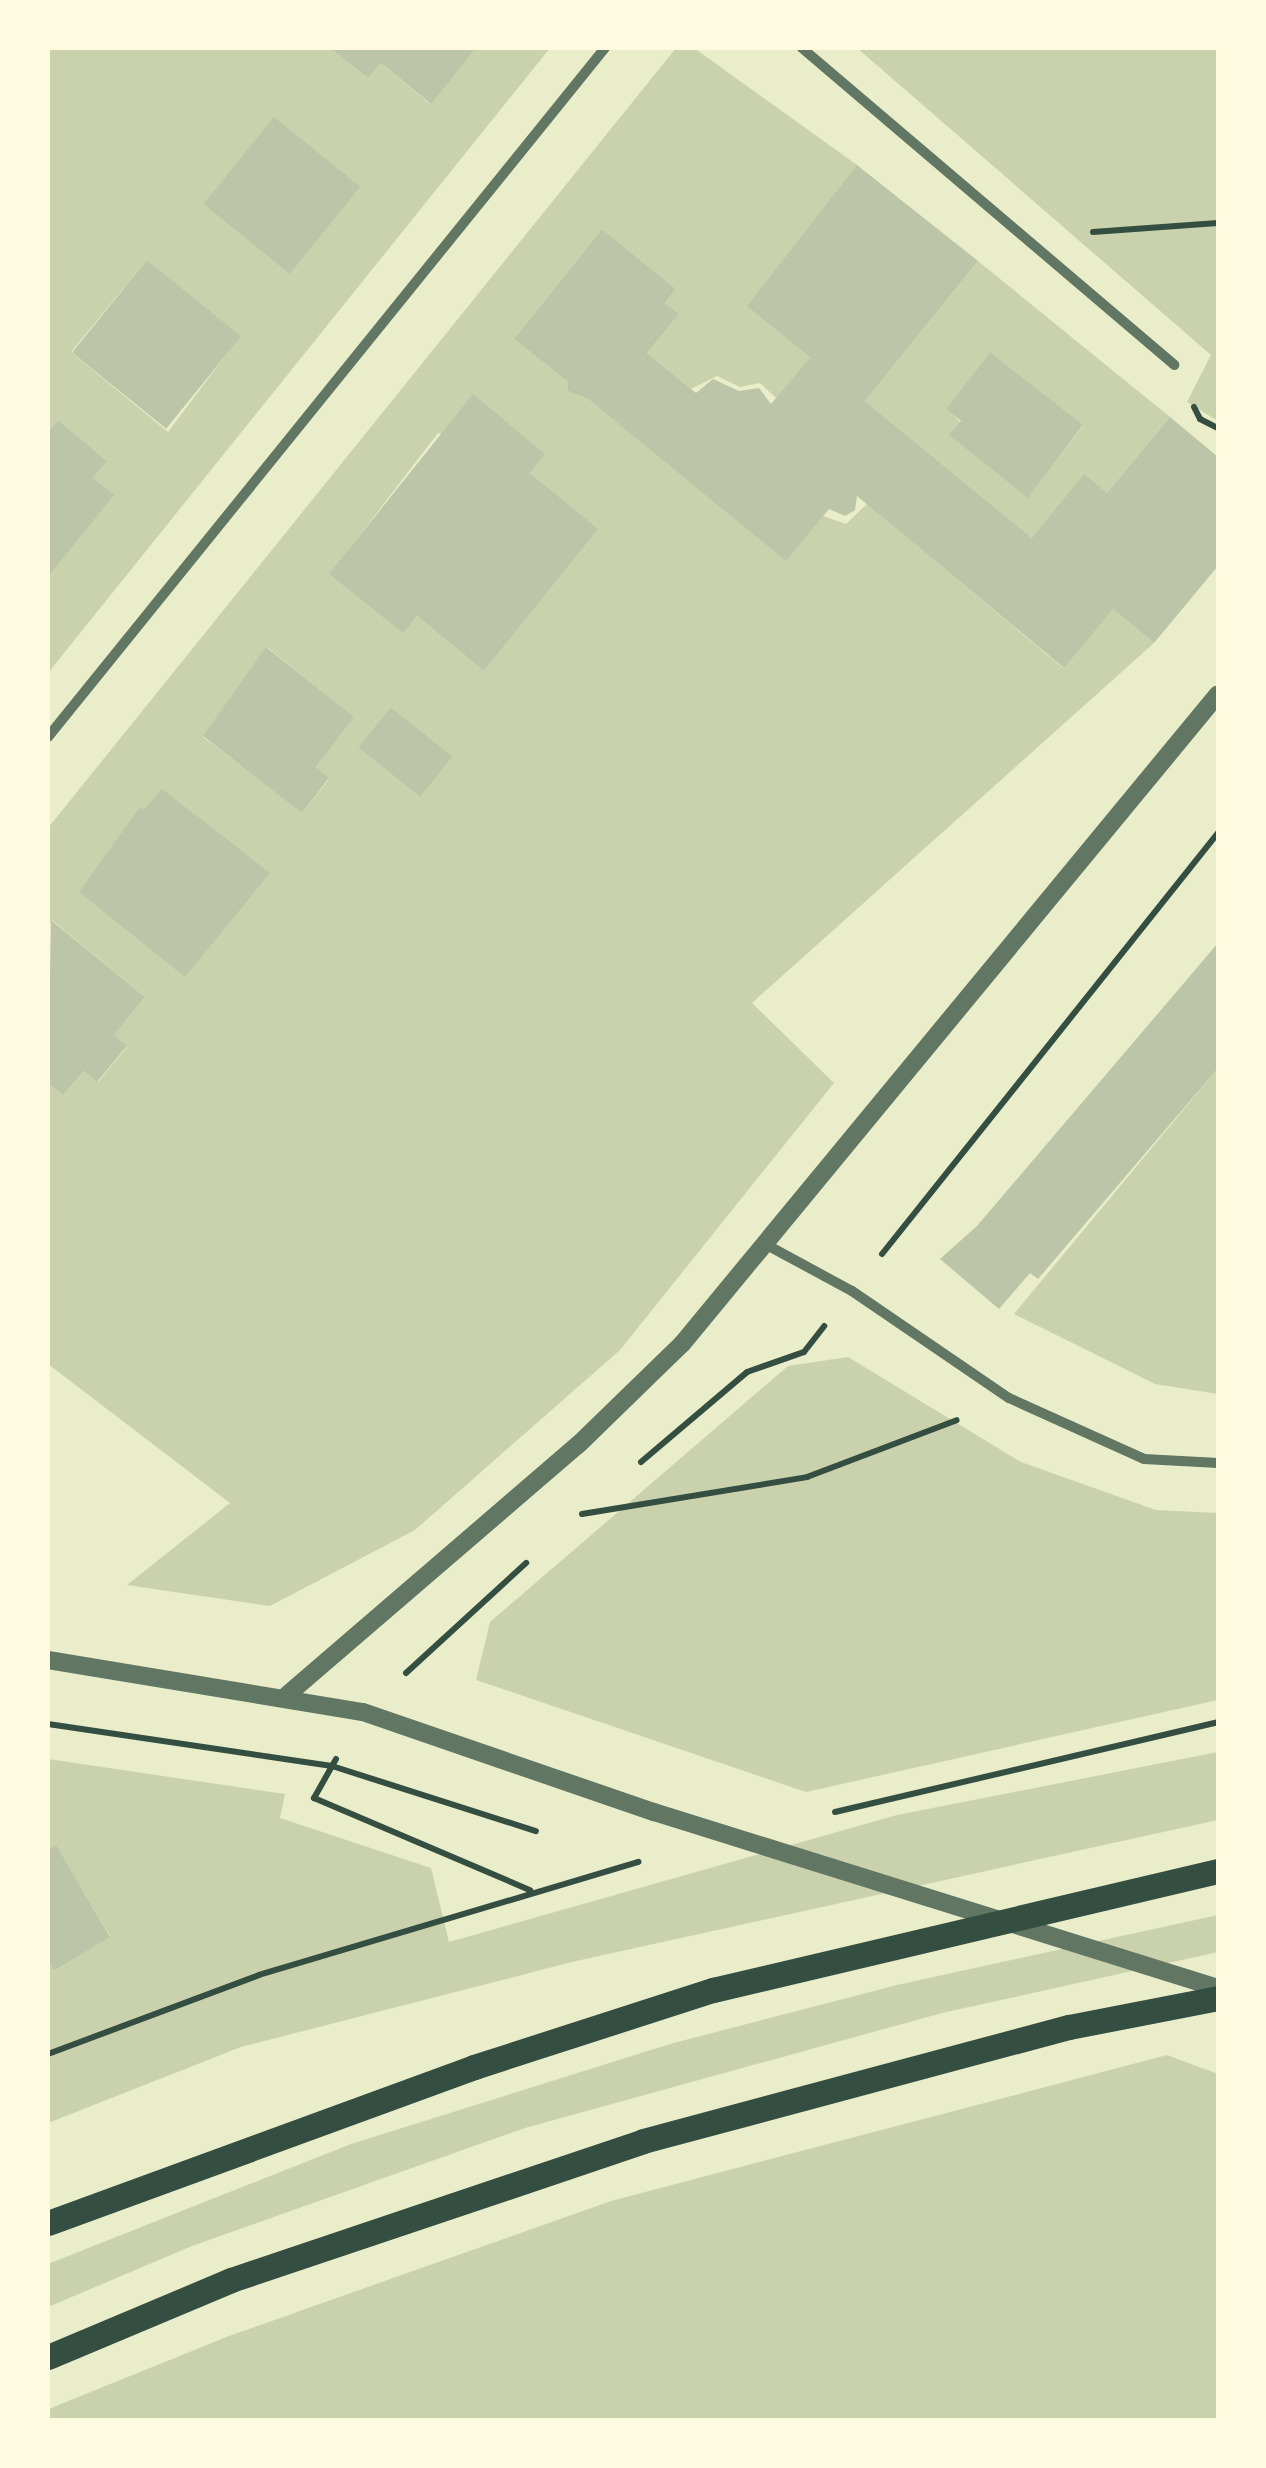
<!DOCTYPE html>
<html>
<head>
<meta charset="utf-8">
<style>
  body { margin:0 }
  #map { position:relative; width:1266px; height:2468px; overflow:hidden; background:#e9edc9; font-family:"Noto Serif",serif }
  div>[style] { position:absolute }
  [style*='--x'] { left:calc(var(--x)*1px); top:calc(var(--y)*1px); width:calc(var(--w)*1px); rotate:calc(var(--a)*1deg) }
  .green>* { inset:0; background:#cad2ad }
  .building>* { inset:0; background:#bcc5a7; transform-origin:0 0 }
  .path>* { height:6px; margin:-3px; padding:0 3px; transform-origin:3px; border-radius:3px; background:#344e41 }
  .minor>* { height:10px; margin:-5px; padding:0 5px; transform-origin:5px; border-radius:5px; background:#617663 }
  .tertiary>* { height:18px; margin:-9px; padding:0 9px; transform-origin:9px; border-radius:9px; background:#617663 }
  .primary>* { height:25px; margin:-12.5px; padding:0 12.5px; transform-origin:12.5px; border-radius:12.5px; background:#344e41 }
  span { translate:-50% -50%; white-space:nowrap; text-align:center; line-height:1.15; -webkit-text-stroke:8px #fefae0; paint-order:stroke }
  .frame { position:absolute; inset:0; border:50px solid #fefae0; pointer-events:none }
</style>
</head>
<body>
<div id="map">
  <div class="green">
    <i style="clip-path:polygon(evenodd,48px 48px,330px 48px,368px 78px,381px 63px,430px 104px,476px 48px,550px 48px,48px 673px,48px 577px,113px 495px,93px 478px,107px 461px,58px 420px,48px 432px,48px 48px,147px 260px,240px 336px,168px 432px,71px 352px,147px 260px)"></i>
    <i style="clip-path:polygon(evenodd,676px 48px,694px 48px,857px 165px,810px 357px,776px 398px,760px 383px,740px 387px,717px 376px,691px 389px,647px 353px,678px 315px,665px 303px,676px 289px,602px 229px,514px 339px,568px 382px,568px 391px,588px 399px,786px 560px,823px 516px,846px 524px,867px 504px,1063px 668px,1113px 609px,1154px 643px,752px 1003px,834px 1083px,620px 1350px,415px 1530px,270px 1606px,127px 1585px,230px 1503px,48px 1364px,48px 1083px,63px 1095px,84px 1071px,98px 1082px,127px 1047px,114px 1035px,145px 997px,52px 920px,48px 924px,48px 828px,676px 48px,438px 433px,544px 454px,530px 473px,597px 529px,484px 671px,417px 616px,403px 632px,330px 574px,438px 433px,676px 48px,267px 647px,353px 717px,316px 767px,329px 779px,303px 812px,203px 737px,267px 647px,676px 48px,391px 707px,452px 757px,419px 797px,359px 748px,391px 707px)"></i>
    <i style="clip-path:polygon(857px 48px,1218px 48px,1218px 421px,1187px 402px,1211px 355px)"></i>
    <i style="clip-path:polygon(evenodd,978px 261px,1170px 417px,1107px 493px,1032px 538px,865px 401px,978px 261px,990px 352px,1083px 426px,1028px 497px,947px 408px,990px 352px)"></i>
    <i style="clip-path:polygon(1218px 1068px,1218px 1394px,1155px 1384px,1014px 1314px)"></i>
    <i style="clip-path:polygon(848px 1357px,1021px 1462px,1156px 1510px,1218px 1513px,1218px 1700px,806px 1792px,476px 1680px,490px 1622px,788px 1366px)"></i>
    <i style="clip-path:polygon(1218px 1752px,1218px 1820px,576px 1961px,241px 2047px,48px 2123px,48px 1960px,55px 1971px,110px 1936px,56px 1846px,48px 1850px,48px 1759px,285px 1794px,280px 1818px,431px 1868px,449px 1942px,897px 1815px)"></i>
    <i style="clip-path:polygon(1218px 1915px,1218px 1952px,942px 2013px,525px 2128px,192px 2246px,48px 2307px,48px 2264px,351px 2144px,670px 2044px,897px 1985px)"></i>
    <i style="clip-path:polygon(1167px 2055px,1218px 2074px,1218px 2420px,48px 2420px,48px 2410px,56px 2406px,229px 2336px,611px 2201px)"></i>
  </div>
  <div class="building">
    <i style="clip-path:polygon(330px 48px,476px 48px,431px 104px,381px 63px,368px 78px)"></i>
    <i style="left:274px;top:117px;width:111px;height:112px;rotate:39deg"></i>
    <i style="clip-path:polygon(857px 165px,978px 261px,865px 401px,1032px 538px,1084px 474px,1107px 493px,1170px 417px,1218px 457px,1218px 566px,1154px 643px,1113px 609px,1064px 668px,857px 496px,855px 510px,845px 516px,829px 509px,786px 561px,588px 399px,568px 391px,568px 382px,514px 339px,602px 229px,676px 289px,665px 303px,679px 314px,647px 353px,696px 393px,713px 379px,739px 391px,759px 388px,771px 404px,810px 357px,747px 306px)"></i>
    <i style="left:147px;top:260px;width:121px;height:119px;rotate:39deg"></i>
    <i style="clip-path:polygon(990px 352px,1083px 425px,1028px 498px,949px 435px,961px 421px,946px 409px)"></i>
    <i style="clip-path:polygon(473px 394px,545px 454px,530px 473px,598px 529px,484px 671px,417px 616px,403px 633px,329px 574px)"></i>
    <i style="clip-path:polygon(58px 420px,107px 461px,93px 478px,114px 495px,48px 577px,48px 432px)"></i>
    <i style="clip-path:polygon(266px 647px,354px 717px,316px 767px,329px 778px,302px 813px,203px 736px)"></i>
    <i style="left:391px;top:707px;width:79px;height:52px;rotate:39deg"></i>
    <i style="clip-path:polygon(162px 789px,270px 873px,185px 977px,79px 892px,140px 807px,144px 810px)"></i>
    <i style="clip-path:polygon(51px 920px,145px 997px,114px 1035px,127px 1046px,97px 1082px,84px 1071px,63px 1095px,48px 1083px)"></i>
    <i style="clip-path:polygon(1218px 943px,1218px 1068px,1038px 1279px,1030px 1273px,999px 1309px,940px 1259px,977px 1226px)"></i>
    <i style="clip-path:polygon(56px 1845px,110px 1937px,54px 1971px,48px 1960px,48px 1850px)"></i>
  </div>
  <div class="path">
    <i style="--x:1093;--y:232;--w:125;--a:-4.1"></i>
    <i style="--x:1194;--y:407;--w:13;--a:63"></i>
    <i style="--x:1200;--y:419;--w:20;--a:27"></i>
    <i style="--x:882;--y:1254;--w:539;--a:-51.41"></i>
    <i style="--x:641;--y:1462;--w:139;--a:-40.3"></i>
    <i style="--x:747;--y:1372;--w:60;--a:-19.3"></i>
    <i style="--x:804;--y:1352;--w:33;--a:-52"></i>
    <i style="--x:582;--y:1514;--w:228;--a:-9.3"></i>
    <i style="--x:807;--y:1477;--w:160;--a:-20.8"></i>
    <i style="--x:406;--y:1673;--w:163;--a:-42.5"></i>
    <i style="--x:48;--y:1724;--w:287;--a:8.4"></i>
    <i style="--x:332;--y:1766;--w:214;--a:17.7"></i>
    <i style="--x:336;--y:1759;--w:45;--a:119.4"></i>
    <i style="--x:314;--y:1798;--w:235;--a:23.1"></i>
    <i style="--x:835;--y:1812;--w:393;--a:-13.2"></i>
    <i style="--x:48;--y:2054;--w:225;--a:-20.5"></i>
    <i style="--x:259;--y:1975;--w:396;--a:-16.6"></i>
  </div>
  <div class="minor">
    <i style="--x:802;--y:48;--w:489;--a:40.4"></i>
    <i style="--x:48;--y:737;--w:886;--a:-51.05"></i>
    <i style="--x:765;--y:1244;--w:99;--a:28.4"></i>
    <i style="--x:852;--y:1291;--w:190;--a:34.3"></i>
    <i style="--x:1009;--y:1398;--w:148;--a:24.3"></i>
    <i style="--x:1144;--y:1459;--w:74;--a:3.1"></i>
  </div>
  <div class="tertiary">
    <i style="--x:48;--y:1660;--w:319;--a:9.4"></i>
    <i style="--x:363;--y:1712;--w:308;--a:19"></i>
    <i style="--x:654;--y:1812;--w:591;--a:17.33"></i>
    <i style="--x:287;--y:1695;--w:385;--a:-40.7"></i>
    <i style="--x:579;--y:1444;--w:144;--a:-44.2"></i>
    <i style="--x:682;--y:1344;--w:842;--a:-50.49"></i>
  </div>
  <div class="primary">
    <i style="--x:48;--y:2223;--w:454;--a:-20.1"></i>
    <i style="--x:474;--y:2067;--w:251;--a:-17.9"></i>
    <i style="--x:713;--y:1990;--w:519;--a:-13.26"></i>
    <i style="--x:48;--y:2357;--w:199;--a:-22.8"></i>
    <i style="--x:231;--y:2280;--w:435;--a:-18.6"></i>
    <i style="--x:643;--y:2141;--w:441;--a:-15"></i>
    <i style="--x:1069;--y:2027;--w:152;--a:-11"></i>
  </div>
  <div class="frame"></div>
</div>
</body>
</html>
